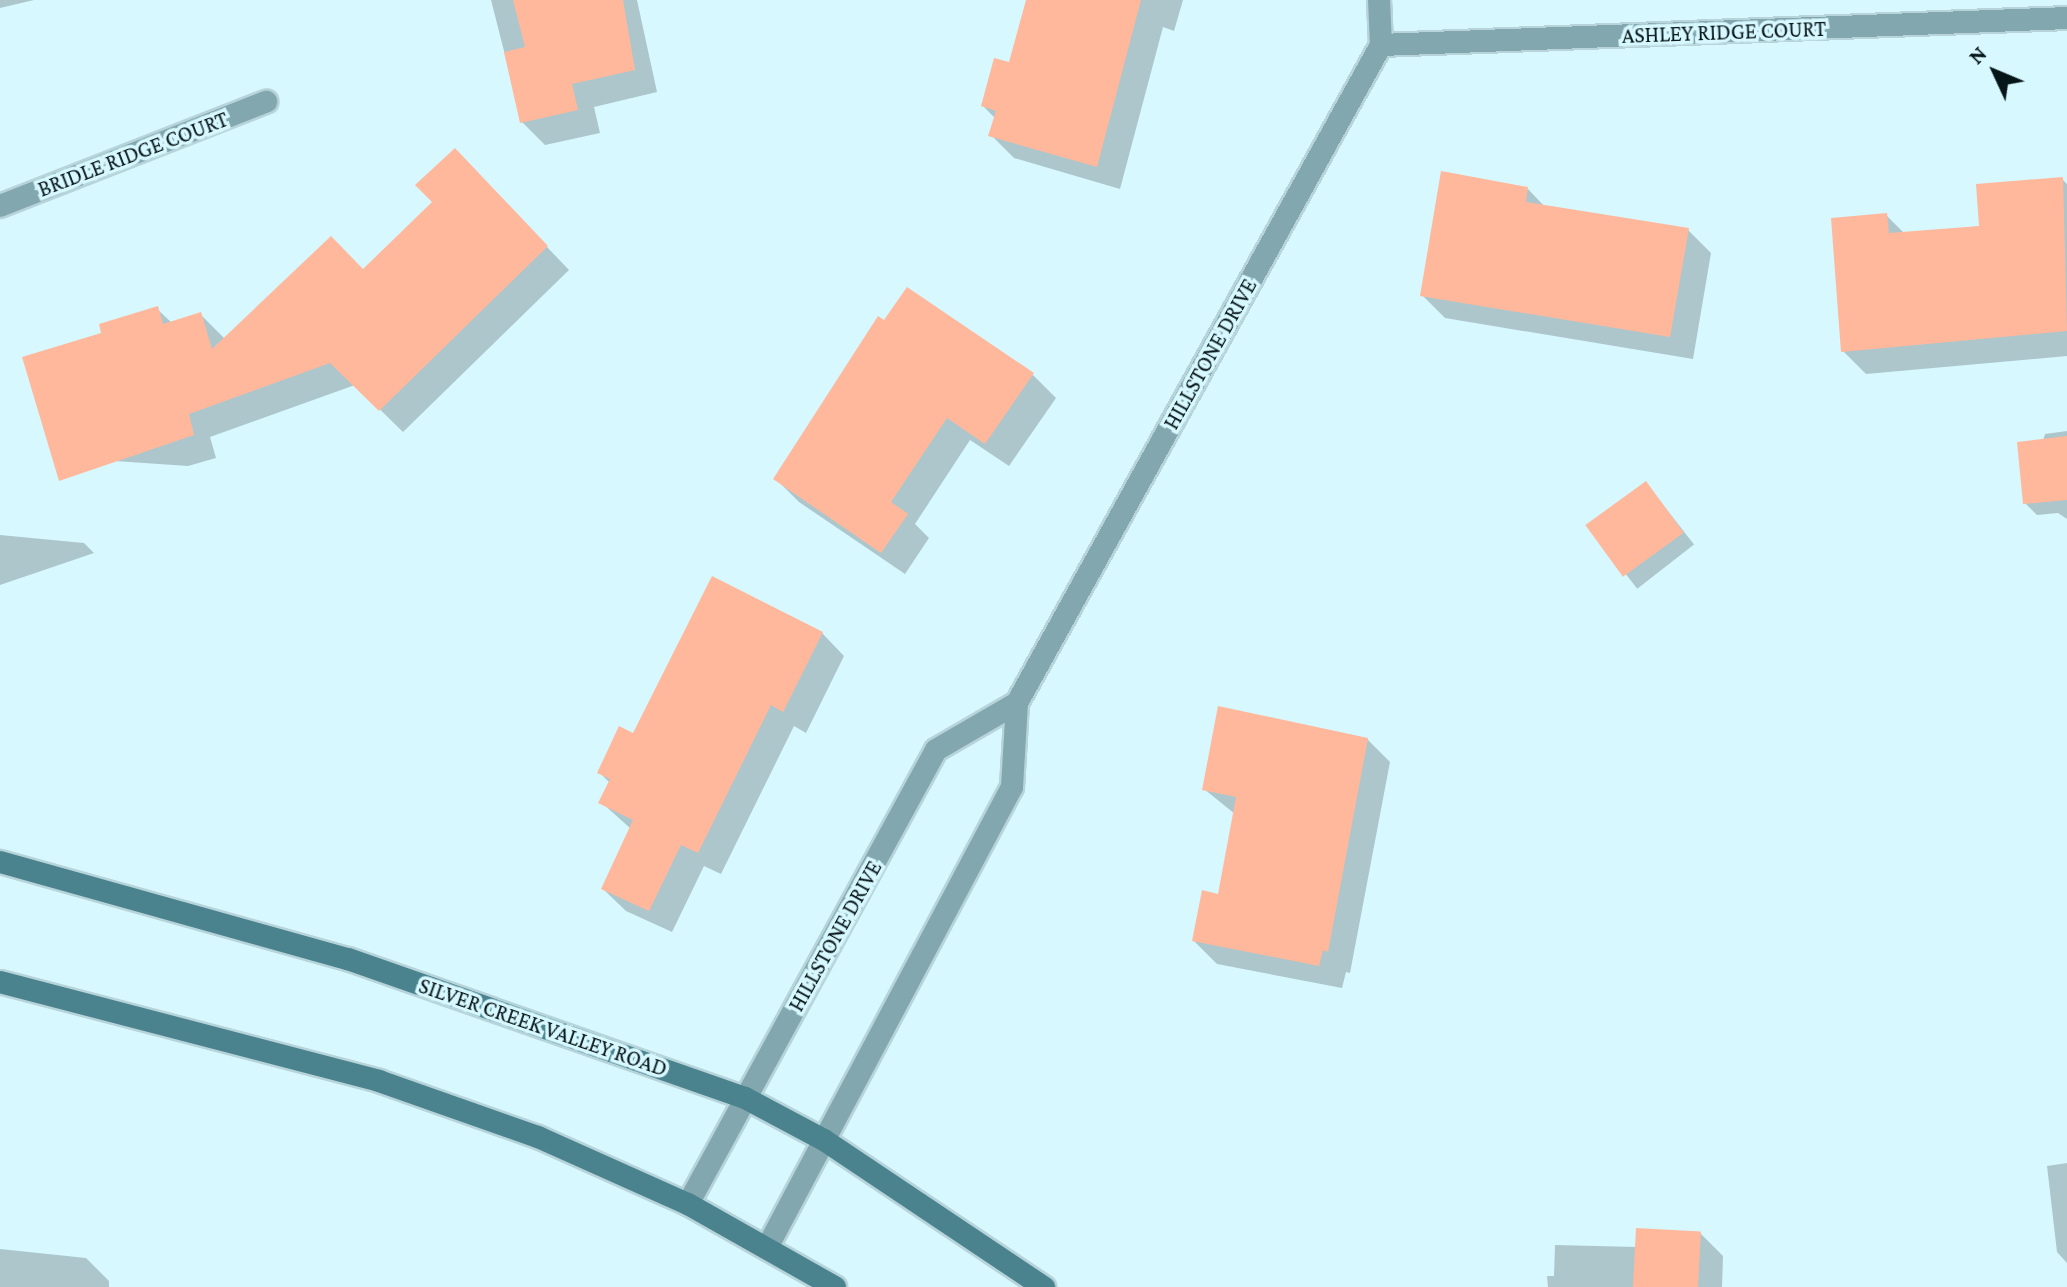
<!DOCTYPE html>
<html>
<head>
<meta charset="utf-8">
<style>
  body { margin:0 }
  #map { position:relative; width:2067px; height:1287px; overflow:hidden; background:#d7f8ff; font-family:"Crimson Pro",serif }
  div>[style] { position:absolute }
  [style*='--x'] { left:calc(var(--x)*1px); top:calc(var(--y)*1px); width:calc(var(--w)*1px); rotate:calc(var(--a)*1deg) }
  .shadow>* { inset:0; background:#0003; transform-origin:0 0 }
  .building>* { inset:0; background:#ffb89b; transform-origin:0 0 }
  .roads { filter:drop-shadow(2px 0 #b6d4da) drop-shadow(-2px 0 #b6d4da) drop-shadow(0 2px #b6d4da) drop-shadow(0 -2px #b6d4da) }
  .minor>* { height:22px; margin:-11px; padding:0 11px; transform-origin:11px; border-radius:11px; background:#83a7af }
  .secondary>* { height:22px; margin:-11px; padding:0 11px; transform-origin:11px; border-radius:11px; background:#4a838e }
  span { translate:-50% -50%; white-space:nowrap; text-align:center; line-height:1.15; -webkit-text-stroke:7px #d7f8ff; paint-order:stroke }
  .street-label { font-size:22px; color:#061518 }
  .north { position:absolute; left:1955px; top:32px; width:80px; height:80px; -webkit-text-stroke:6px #d7f8ff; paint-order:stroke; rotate:314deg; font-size:22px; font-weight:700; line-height:32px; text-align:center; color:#061518 }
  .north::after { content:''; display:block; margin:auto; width:28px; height:36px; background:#061518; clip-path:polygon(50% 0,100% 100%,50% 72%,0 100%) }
</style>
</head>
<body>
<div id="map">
  <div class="shadow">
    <i style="clip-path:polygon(0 0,34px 0,0 8px)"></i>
    <i style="clip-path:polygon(491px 0,637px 0,657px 92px,594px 107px,600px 133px,545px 145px,522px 122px)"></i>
    <i style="clip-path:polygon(1029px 0,1183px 0,1174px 31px,1163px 27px,1120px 189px,1014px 158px,991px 135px,996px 119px,983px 106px,1010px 64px)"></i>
    <i style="clip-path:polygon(477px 174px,569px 270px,403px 432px,355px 385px,210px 437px,216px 458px,188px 466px,71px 458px,104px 334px,157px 309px,172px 323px,200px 314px,225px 339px,363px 272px)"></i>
    <i style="clip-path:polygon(2062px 179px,2067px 184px,2067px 356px,1866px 374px,1843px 351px,1886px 215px,1904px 233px,1981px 228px)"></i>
    <i style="clip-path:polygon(1528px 189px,1545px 207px,1688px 230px,1711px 253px,1693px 359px,1445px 318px,1422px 295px)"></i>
    <i style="clip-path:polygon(1033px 375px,1056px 398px,1009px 466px,970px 440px,915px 524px,929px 538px,905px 574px,799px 502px,776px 479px)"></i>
    <i style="clip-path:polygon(2067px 431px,2067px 519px,2058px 513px,2037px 515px,2025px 503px,2045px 434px)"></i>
    <i style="left:1646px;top:483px;width:78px;height:72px;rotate:52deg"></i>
    <i style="clip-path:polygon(0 535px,84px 543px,94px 553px,0 585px)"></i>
    <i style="clip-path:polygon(822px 633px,844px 656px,806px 733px,794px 726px,721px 874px,704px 866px,672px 932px,626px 911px,603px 889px,631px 829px,601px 802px,610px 783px,599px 772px,634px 736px)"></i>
    <i style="clip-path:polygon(1367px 739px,1390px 762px,1350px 973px,1346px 972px,1342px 988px,1217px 964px,1194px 941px,1220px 896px,1235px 814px,1204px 789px)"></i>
    <i style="clip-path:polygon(2067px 1163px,2067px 1263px,2057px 1252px,2047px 1166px)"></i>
    <i style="clip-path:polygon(1700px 1233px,1723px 1256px,1722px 1287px,1548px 1287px,1547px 1276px,1554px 1276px,1555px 1245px,1637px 1247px)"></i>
    <i style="clip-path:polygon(0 1249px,86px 1258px,109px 1281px,109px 1287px,0 1287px)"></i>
  </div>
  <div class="building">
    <i style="clip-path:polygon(513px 0,623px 0,635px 70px,572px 84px,578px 110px,520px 123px,504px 52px,525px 47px)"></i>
    <i style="clip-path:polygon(1026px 0,1141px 0,1097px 167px,988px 136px,996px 111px,981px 106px,994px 58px,1009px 62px)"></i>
    <i style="clip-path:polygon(455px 148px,548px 246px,379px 411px,330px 363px,189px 414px,194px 435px,59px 481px,22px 357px,101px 333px,99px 324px,158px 306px,163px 324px,201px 312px,212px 349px,331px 236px,363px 269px,432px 202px,415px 185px)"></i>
    <i style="clip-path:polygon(1441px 171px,1528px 187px,1526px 202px,1689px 228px,1670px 337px,1420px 296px)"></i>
    <i style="clip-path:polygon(2063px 177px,2067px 331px,1841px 352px,1831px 218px,1887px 213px,1889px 233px,1979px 226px,1976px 184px)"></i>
    <i style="clip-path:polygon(907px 287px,1034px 373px,985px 444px,947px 418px,891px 502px,908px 514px,881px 553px,773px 479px,878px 316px,884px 320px)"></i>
    <i style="clip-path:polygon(2067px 436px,2067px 500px,2023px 504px,2017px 442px)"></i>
    <i style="left:1646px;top:481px;width:64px;height:75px;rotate:54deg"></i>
    <i style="clip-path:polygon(712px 576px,823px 632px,783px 712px,771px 705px,698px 853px,681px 845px,649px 911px,601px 889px,633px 820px,598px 803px,610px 779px,597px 773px,619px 726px,633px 733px)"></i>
    <i style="clip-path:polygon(1218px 706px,1368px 738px,1328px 952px,1323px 950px,1319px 966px,1192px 941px,1202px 890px,1218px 894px,1236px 797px,1202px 790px)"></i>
    <i style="left:1636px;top:1228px;width:65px;height:59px;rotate:3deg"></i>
  </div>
  <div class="roads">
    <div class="minor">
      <i style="--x:1381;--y:45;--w:687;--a:-2.25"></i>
      <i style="--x:0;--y:206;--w:286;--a:-21.4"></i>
      <i style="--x:688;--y:1204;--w:517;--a:-61.35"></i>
      <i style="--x:936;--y:750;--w:94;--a:-30.1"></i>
      <i style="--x:768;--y:1246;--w:520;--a:-62.01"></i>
      <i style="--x:1012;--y:787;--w:84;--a:-86.6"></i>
      <i style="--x:1017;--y:703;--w:752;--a:-61.05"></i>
      <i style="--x:1381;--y:45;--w:45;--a:-92.5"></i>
    </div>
    <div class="secondary">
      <i style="--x:0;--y:862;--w:361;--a:15.6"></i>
      <i style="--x:348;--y:959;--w:421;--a:19.3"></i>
      <i style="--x:745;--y:1098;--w:89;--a:28"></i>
      <i style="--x:824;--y:1140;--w:265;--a:33.8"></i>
      <i style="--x:0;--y:982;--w:392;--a:14.6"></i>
      <i style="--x:379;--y:1081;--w:169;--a:19.4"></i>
      <i style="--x:538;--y:1137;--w:164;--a:24.1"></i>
      <i style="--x:688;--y:1204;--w:169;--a:29.5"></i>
    </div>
  </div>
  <div class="street-label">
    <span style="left:1724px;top:32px;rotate:-2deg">ASHLEY RIDGE COURT</span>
    <span style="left:133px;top:154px;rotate:-21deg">BRIDLE RIDGE COURT</span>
    <span style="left:1210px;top:354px;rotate:-61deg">HILLSTONE DRIVE</span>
    <span style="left:835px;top:936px;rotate:-61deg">HILLSTONE DRIVE</span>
    <span style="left:543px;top:1027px;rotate:19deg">SILVER CREEK VALLEY ROAD</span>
  </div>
  <div class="north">N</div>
</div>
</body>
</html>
